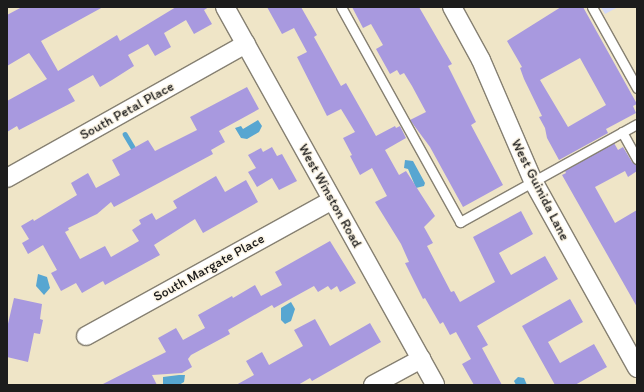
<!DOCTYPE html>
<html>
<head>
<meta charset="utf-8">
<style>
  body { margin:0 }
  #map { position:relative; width:644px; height:392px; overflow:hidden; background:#efe5c7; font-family:Itim,sans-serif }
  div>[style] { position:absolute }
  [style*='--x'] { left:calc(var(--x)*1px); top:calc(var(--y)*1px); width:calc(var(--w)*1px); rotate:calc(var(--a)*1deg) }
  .built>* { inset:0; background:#d3d9f9 }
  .water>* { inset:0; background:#57a6d1 }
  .stream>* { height:4.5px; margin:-2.25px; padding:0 2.25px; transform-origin:2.25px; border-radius:2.25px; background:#57a6d1 }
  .building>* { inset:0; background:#a899df }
  .roads { filter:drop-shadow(1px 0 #868072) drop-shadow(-1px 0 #868072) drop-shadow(0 1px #868072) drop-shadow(0 -1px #868072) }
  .service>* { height:9px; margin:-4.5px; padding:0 4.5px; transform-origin:4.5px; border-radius:4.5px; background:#fff }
  .minor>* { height:18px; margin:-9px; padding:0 9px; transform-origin:9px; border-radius:9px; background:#fff }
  span { translate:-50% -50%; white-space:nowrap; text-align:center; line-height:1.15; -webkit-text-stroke:3px #fcf5e5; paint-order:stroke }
  .street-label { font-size:14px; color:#1c1c1c }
  .frame { position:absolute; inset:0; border:8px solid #1c1c1c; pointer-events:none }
</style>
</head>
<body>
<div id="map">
  <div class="built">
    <i style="clip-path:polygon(601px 7px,618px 7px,605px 14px)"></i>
  </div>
  <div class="water">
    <i style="clip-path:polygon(258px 120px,262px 126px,259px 132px,247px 139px,241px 138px,235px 128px,241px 126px,243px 129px)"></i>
    <i style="clip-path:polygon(405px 160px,413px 161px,425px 183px,424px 186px,416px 188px,408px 169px,404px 168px)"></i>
    <i style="clip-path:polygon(38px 274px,47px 277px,50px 288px,44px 295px,36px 286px)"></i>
    <i style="clip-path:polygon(291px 302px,295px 309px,291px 321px,285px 324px,281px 320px,281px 308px)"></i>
    <i style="clip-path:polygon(179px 375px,185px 375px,184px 382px,179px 385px,163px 385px,163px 377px)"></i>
    <i style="clip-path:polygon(518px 377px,524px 378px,527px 385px,516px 385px,514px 381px)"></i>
  </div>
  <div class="stream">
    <i style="--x:125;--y:134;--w:17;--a:59"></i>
  </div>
  <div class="building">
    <i style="clip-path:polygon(22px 7px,103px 7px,41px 41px,58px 71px,117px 35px,120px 41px,176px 7px,209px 7px,204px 10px,212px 24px,194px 34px,186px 20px,164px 33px,171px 47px,155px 56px,148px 44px,128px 55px,134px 66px,112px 80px,100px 87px,93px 75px,68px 89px,75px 101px,19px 130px,17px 126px,7px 132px,7px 101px,47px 79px,29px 53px,7px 66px,7px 15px)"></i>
    <i style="clip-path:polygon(267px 7px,301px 7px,317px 35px,314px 37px,341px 86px,346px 83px,376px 136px,395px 126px,396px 128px,400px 126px,406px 138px,385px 150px,399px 175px,406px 171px,435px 216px,424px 227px,433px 243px,427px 246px,451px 292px,454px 291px,460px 302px,495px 282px,473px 237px,521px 211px,533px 234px,499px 253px,511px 275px,545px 256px,558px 279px,477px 326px,488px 345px,482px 348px,502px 385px,474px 385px,462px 364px,471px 359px,456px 332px,450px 335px,443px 322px,440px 324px,425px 298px,423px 299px,405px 263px,409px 262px,401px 244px,375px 202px,387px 196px,372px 168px,360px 175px,350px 156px,352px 155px,343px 138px,355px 132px,341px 109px,327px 116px,297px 57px,307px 52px,294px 28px,282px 34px)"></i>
    <i style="clip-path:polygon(352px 7px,419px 7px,452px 64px,448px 66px,476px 122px,471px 125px,503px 185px,463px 207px,430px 147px,410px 120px,426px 112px,412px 86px,404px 73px,400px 75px,397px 70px,390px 74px,376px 49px,383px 45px,371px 24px,363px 28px)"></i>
    <i style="clip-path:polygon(evenodd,561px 7px,583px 7px,637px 104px,633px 106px,636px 113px,606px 129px,608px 133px,559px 160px,547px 138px,545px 128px,539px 117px,542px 116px,524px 79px,520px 68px,522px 67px,507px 41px,561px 7px,580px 58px,606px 105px,568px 127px,540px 80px,580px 58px)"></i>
    <i style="clip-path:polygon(247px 87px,259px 109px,219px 131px,225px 142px,211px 150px,213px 154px,114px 207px,111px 202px,97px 214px,68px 228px,69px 230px,65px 232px,80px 259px,105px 246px,111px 257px,139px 241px,132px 230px,141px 224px,139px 220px,152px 213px,156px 220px,177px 208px,173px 201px,216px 176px,225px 192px,246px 180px,258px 202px,203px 233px,195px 219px,154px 245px,160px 255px,105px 285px,103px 281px,82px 293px,76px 283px,61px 291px,51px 273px,57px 270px,43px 245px,28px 254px,22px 243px,29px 239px,21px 226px,33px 219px,34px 221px,77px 195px,71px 183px,88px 173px,96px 188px,120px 175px,112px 160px,148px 140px,155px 151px,197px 130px,190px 117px)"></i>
    <i style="clip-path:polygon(614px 143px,618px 150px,623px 147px,632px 162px,637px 165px,637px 171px,628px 177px,625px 171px,595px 187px,615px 223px,637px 210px,637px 307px,562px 175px,566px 173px,565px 171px)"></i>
    <i style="clip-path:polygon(272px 147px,277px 156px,282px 154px,297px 181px,279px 190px,272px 178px,257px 187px,248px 172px,256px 168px,248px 155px,261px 148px,263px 152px)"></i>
    <i style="clip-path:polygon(330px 241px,356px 283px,340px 292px,337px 286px,331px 290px,328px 286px,318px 292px,314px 286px,274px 308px,272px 305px,228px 330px,230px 334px,191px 355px,188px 359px,192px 367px,182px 373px,152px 375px,157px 385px,101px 385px,166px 352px,158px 338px,176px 328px,183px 340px,205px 328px,198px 315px,232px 296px,233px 298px,255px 285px,261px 296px,282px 285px,275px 272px)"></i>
    <i style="clip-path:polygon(14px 298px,42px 304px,40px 319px,43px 320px,40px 334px,34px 333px,28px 362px,7px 357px,7px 328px)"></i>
    <i style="clip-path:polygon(570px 299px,583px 322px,548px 342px,560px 363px,594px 344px,607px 367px,575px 385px,555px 385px,522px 326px)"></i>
    <i style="clip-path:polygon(315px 319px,330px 346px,370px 323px,381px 342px,312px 381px,310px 378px,298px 385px,236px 385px,254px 375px,246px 361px,262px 352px,269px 365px,303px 346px,294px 330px)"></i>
  </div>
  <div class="roads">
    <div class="service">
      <i style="--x:341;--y:7;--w:246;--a:61"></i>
      <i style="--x:460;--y:222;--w:202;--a:-29"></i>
      <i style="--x:592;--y:7;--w:93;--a:60.9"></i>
      <i style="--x:622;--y:132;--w:31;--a:61"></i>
    </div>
    <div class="minor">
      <i style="--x:225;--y:7;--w:432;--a:60.9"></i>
      <i style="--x:452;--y:7;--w:60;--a:61.3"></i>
      <i style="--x:481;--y:60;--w:132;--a:66.7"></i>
      <i style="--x:533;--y:181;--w:214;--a:60.9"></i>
      <i style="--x:7;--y:178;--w:274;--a:-29.3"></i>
      <i style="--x:86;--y:336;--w:281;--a:-28.9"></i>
      <i style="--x:373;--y:385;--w:55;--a:-28.4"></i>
    </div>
  </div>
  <div class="street-label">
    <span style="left:127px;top:111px;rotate:-29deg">South Petal Place</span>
    <span style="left:540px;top:190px;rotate:63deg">West Guinida Lane</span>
    <span style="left:330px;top:196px;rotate:61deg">West Winston Road</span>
    <span style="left:209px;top:268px;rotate:-29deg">South Margate Place</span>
  </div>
  <div class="frame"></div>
</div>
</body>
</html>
